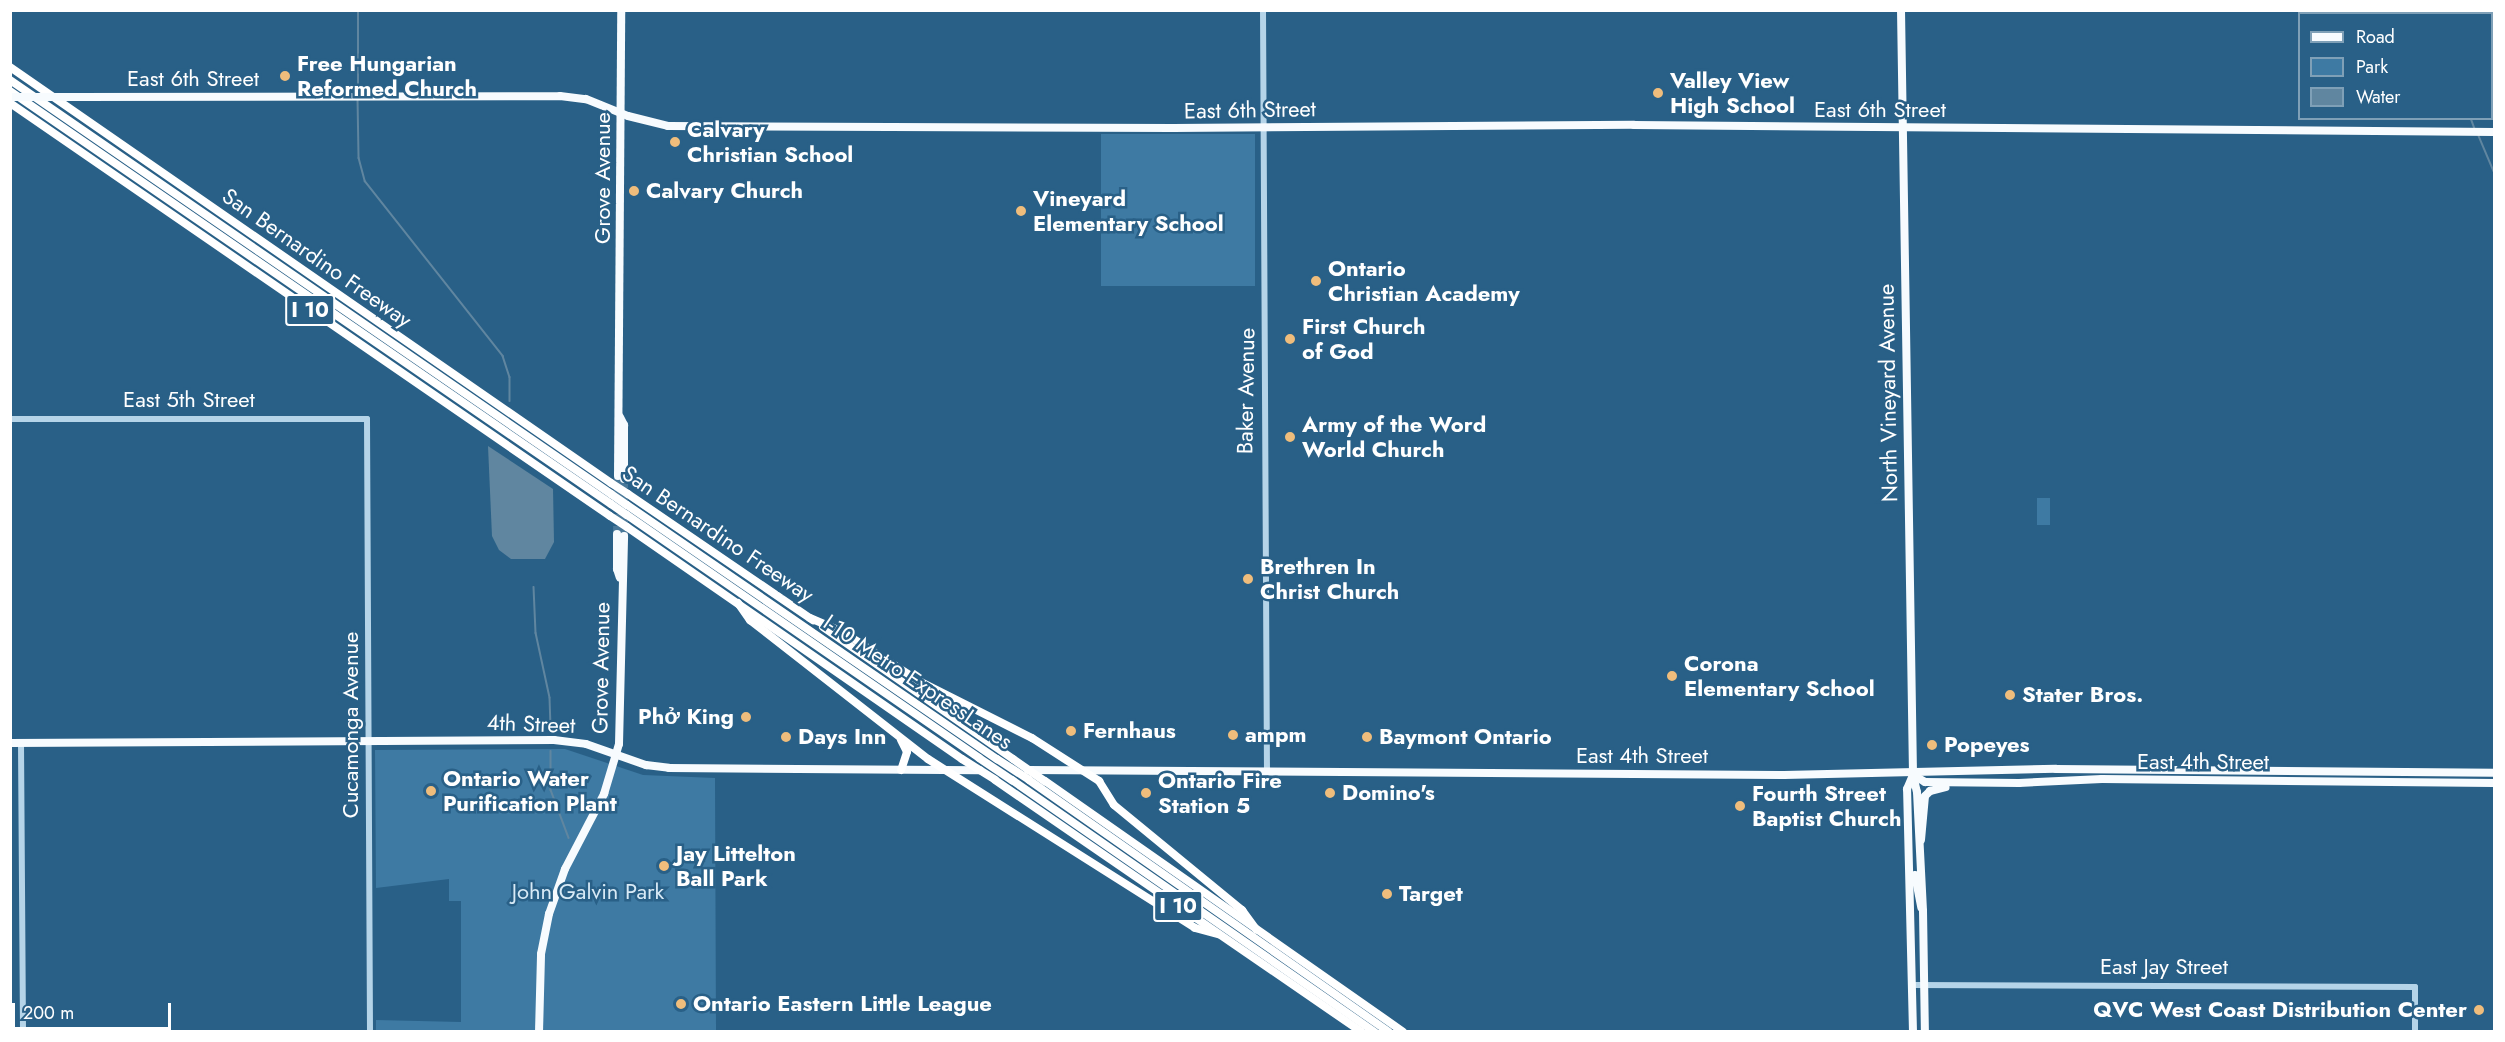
<!DOCTYPE html>
<html>
<head>
<meta charset="utf-8">
<style>
  body { margin:0 }
  #map { position:relative; width:2505px; height:1042px; overflow:hidden; background:#296087; font-family:Jost,sans-serif }
  div>[style] { position:absolute }
  [style*='--x'] { left:calc(var(--x)*1px); top:calc(var(--y)*1px); width:calc(var(--w)*1px); rotate:calc(var(--a)*1deg) }
  .green>* { inset:0; background:#3e7aa3; transform-origin:0 0 }
  .water>* { inset:0; background:#6086a0 }
  .stream>* { height:1.5px; margin:-0.75px; padding:0 0.75px; transform-origin:0.75px; border-radius:0.75px; background:#6086a0 }
  .major-tunnel>* { height:8px; margin-top:-4px; transform-origin:0; background:repeating-linear-gradient(90deg,#497899 0 8px,transparent 0 12px) }
  .minor>* { height:6px; margin:-3px; padding:0 3px; transform-origin:3px; border-radius:3px; background:#b5d4e8 }
  .major>* { height:8px; margin:-4px; padding:0 4px; transform-origin:4px; border-radius:4px; background:#f7fbfe }
  .highway>* { height:8px; margin:-4px; padding:0 4px; transform-origin:4px; border-radius:4px; background:#fff }
  .major-bridge>* { height:8px; margin:-4px; padding:0 4px; transform-origin:4px; border-radius:4px; background:#f7fbfe }
  .highway-bridge>* { height:8px; margin:-4px; padding:0 4px; transform-origin:4px; border-radius:4px; background:#fff }
  .dots>* { width:16px; height:16px; translate:-50% -50%; box-sizing:border-box; border:3px solid #296087; border-radius:50% }
  span { translate:-50% -50%; white-space:nowrap; text-align:center; line-height:1.15; -webkit-text-stroke:5px #296087; paint-order:stroke }
  .shield-label span { padding:2px 4px; background:#296087; border:2px solid; border-radius:4px; -webkit-text-stroke-width:0 }
  .shield-label { font-size:21px; color:#fff; font-weight:700 }
  .poi-label { font-size:22px; color:#fff; font-weight:700 }
  .left { translate:0 -50%; text-align:left }
  .right { translate:-100% -50%; text-align:right }
  .street-label { font-size:22px; color:#fff }
  .park-label { font-size:22px; color:#d8eaf6 }
  .frame { position:absolute; inset:0; border:12px solid #fff; pointer-events:none }
  .legend { position:absolute; left:2298px; top:12px; width:195px; height:108px; box-sizing:border-box; background:#296087; border:2px solid #7fa0b7; margin:0; padding:8px 10px; list-style:none; font-size:18px; color:#fff }
  .legend li { display:flex; align-items:center; gap:12px; height:30px }
  .legend b { width:30px; border:2px solid #7fa0b7 }
  .scale { position:absolute; left:12px; top:1003px; width:159px; height:27px; box-sizing:border-box; border:3px solid #fff; border-top:0; padding-left:8px; font-size:18px; line-height:21px; white-space:nowrap; color:#fff; -webkit-text-stroke:4px #296087; paint-order:stroke }
</style>
</head>
<body>
<div id="map">
  <div class="green">
    <i style="left:1101px;top:134px;width:154px;height:152px"></i>
    <i style="left:2037px;top:498px;width:13px;height:27px"></i>
    <i style="clip-path:polygon(565px 749px,643px 775px,715px 778px,716px 1031px,376px 1031px,376px 1020px,461px 1022px,461px 901px,449px 901px,449px 879px,376px 888px,375px 750px)"></i>
  </div>
  <div class="water">
    <i style="clip-path:polygon(488px 446px,553px 489px,554px 542px,545px 559px,511px 559px,499px 550px,492px 536px)"></i>
  </div>
  <div class="stream">
    <i style="--x:2422;--y:10;--w:4;--a:76"></i>
    <i style="--x:358;--y:93;--w:80;--a:-90"></i>
    <i style="--x:358;--y:98;--w:60;--a:89"></i>
    <i style="--x:359;--y:158;--w:24;--a:75"></i>
    <i style="--x:365;--y:181;--w:223;--a:51.7"></i>
    <i style="--x:503;--y:356;--w:22;--a:72"></i>
    <i style="--x:510;--y:377;--w:24;--a:90"></i>
    <i style="--x:2471;--y:118;--w:12;--a:70"></i>
    <i style="--x:2479;--y:136;--w:38;--a:67"></i>
    <i style="--x:534;--y:587;--w:46;--a:87.5"></i>
    <i style="--x:536;--y:633;--w:66;--a:77.8"></i>
    <i style="--x:550;--y:698;--w:31;--a:88"></i>
    <i style="--x:551;--y:751;--w:39;--a:90"></i>
    <i style="--x:551;--y:790;--w:51;--a:69.4"></i>
  </div>
  <div class="major-tunnel">
    <i style="--x:617;--y:534;--w:58;--a:-89"></i>
    <i style="--x:624;--y:536;--w:57;--a:-90"></i>
  </div>
  <div class="minor">
    <i style="--x:1263;--y:10;--w:761;--a:89.7"></i>
    <i style="--x:10;--y:419;--w:357;--a:0"></i>
    <i style="--x:367;--y:419;--w:613;--a:89.72"></i>
    <i style="--x:21;--y:743;--w:289;--a:89.6"></i>
    <i style="--x:1912;--y:985;--w:503;--a:0.23"></i>
    <i style="--x:2415;--y:987;--w:45;--a:90"></i>
  </div>
  <div class="major">
    <i style="--x:1901;--y:10;--w:765;--a:89.1"></i>
    <i style="--x:1913;--y:775;--w:17;--a:77"></i>
    <i style="--x:1917;--y:792;--w:119;--a:87.1"></i>
    <i style="--x:1923;--y:911;--w:121;--a:89.1"></i>
    <i style="--x:75;--y:97;--w:485;--a:-0.1"></i>
    <i style="--x:560;--y:96;--w:26;--a:7"></i>
    <i style="--x:586;--y:99;--w:45;--a:22"></i>
    <i style="--x:628;--y:116;--w:41;--a:14"></i>
    <i style="--x:668;--y:126;--w:505;--a:0.23"></i>
    <i style="--x:1173;--y:128;--w:461;--a:-0.4"></i>
    <i style="--x:1634;--y:125;--w:860;--a:0.47"></i>
    <i style="--x:620;--y:417;--w:9;--a:63"></i>
    <i style="--x:624;--y:425;--w:54;--a:90"></i>
    <i style="--x:618;--y:476;--w:466;--a:-89.6"></i>
    <i style="--x:617;--y:534;--w:35;--a:90"></i>
    <i style="--x:617;--y:569;--w:9;--a:72"></i>
    <i style="--x:10;--y:743;--w:544;--a:-0.32"></i>
    <i style="--x:554;--y:740;--w:32;--a:7"></i>
    <i style="--x:586;--y:744;--w:64;--a:19.3"></i>
    <i style="--x:646;--y:765;--w:23;--a:7"></i>
    <i style="--x:669;--y:768;--w:311;--a:0.4"></i>
    <i style="--x:1028;--y:770;--w:756;--a:0.38"></i>
    <i style="--x:1784;--y:775;--w:272;--a:-1.3"></i>
    <i style="--x:2056;--y:769;--w:438;--a:0.5"></i>
    <i style="--x:1913;--y:775;--w:14;--a:30"></i>
    <i style="--x:1925;--y:782;--w:94;--a:0.6"></i>
    <i style="--x:2019;--y:783;--w:83;--a:-2.8"></i>
    <i style="--x:2102;--y:779;--w:392;--a:0.6"></i>
    <i style="--x:1921;--y:840;--w:44;--a:-84.8"></i>
    <i style="--x:1925;--y:796;--w:7;--a:-45"></i>
    <i style="--x:1930;--y:791;--w:16;--a:-14"></i>
    <i style="--x:1915;--y:875;--w:33;--a:79"></i>
    <i style="--x:539;--y:1032;--w:78;--a:-88.5"></i>
    <i style="--x:541;--y:954;--w:41;--a:-78.7"></i>
    <i style="--x:549;--y:914;--w:48;--a:-70.4"></i>
    <i style="--x:565;--y:869;--w:85;--a:-62.5"></i>
    <i style="--x:604;--y:794;--w:52;--a:-73.3"></i>
    <i style="--x:619;--y:744;--w:208;--a:-88.6"></i>
    <i style="--x:1913;--y:1032;--w:243;--a:-91.4"></i>
    <i style="--x:1907;--y:789;--w:15;--a:-67"></i>
  </div>
  <div class="highway">
    <i style="--x:10;--y:67;--w:731;--a:34.69"></i>
    <i style="--x:10;--y:80;--w:730;--a:34.56"></i>
    <i style="--x:10;--y:91;--w:729;--a:34.5"></i>
    <i style="--x:10;--y:103;--w:728;--a:34.54"></i>
    <i style="--x:628;--y:494;--w:224;--a:34.3"></i>
    <i style="--x:627;--y:505;--w:449;--a:34.5"></i>
    <i style="--x:627;--y:515;--w:428;--a:34.6"></i>
    <i style="--x:627;--y:527;--w:407;--a:34.7"></i>
    <i style="--x:738;--y:603;--w:21;--a:55"></i>
    <i style="--x:750;--y:620;--w:226;--a:38"></i>
    <i style="--x:928;--y:759;--w:316;--a:32.3"></i>
    <i style="--x:1195;--y:928;--w:24;--a:15"></i>
    <i style="--x:810;--y:618;--w:36;--a:23"></i>
    <i style="--x:843;--y:632;--w:90;--a:32.8"></i>
    <i style="--x:919;--y:681;--w:127;--a:26.8"></i>
    <i style="--x:1032;--y:738;--w:80;--a:32.7"></i>
    <i style="--x:1099;--y:781;--w:28;--a:58"></i>
    <i style="--x:1114;--y:805;--w:166;--a:39.4"></i>
    <i style="--x:1242;--y:910;--w:24;--a:54"></i>
    <i style="--x:823;--y:627;--w:231;--a:34.8"></i>
    <i style="--x:901;--y:740;--w:13;--a:63"></i>
    <i style="--x:907;--y:752;--w:19;--a:108"></i>
    <i style="--x:995;--y:780;--w:444;--a:34.5"></i>
    <i style="--x:1012;--y:780;--w:442;--a:34.8"></i>
    <i style="--x:1029;--y:780;--w:439;--a:35"></i>
    <i style="--x:1045;--y:781;--w:437;--a:35"></i>
  </div>
  <div class="major-bridge">
    <i style="--x:10;--y:97;--w:65;--a:0"></i>
  </div>
  <div class="highway-bridge">
    <i style="--x:611;--y:483;--w:20;--a:33"></i>
    <i style="--x:611;--y:494;--w:19;--a:35"></i>
    <i style="--x:611;--y:504;--w:19;--a:35"></i>
    <i style="--x:610;--y:516;--w:20;--a:33"></i>
    <i style="--x:979;--y:758;--w:40;--a:34"></i>
    <i style="--x:962;--y:759;--w:39;--a:32"></i>
    <i style="--x:997;--y:759;--w:38;--a:33"></i>
    <i style="--x:1013;--y:759;--w:39;--a:35"></i>
  </div>
  <div class="dots">
    <i style="left:285px;top:76px;background:#efbd7c"></i>
    <i style="left:1658px;top:93px;background:#efbd7c"></i>
    <i style="left:675px;top:142px;background:#efbd7c"></i>
    <i style="left:634px;top:191px;background:#efbd7c"></i>
    <i style="left:1021px;top:211px;background:#efbd7c"></i>
    <i style="left:1316px;top:281px;background:#efbd7c"></i>
    <i style="left:1290px;top:339px;background:#efbd7c"></i>
    <i style="left:1290px;top:437px;background:#efbd7c"></i>
    <i style="left:1248px;top:579px;background:#efbd7c"></i>
    <i style="left:1672px;top:676px;background:#efbd7c"></i>
    <i style="left:2010px;top:695px;background:#efbd7c"></i>
    <i style="left:746px;top:717px;background:#efbd7c"></i>
    <i style="left:1071px;top:731px;background:#efbd7c"></i>
    <i style="left:1233px;top:735px;background:#efbd7c"></i>
    <i style="left:786px;top:737px;background:#efbd7c"></i>
    <i style="left:1367px;top:737px;background:#efbd7c"></i>
    <i style="left:1932px;top:745px;background:#efbd7c"></i>
    <i style="left:431px;top:791px;background:#efbd7c"></i>
    <i style="left:1146px;top:793px;background:#efbd7c"></i>
    <i style="left:1330px;top:793px;background:#efbd7c"></i>
    <i style="left:1740px;top:806px;background:#efbd7c"></i>
    <i style="left:664px;top:866px;background:#efbd7c"></i>
    <i style="left:1387px;top:894px;background:#efbd7c"></i>
    <i style="left:681px;top:1004px;background:#efbd7c"></i>
    <i style="left:2479px;top:1010px;background:#efbd7c"></i>
  </div>
  <div class="shield-label">
    <span style="left:310px;top:310px">I 10</span>
    <span style="left:1178px;top:906px">I 10</span>
  </div>
  <div class="poi-label">
    <span class="left" style="left:297px;top:76px">Free Hungarian<br>Reformed Church</span>
    <span class="left" style="left:1670px;top:93px">Valley View<br>High School</span>
    <span class="left" style="left:687px;top:142px">Calvary<br>Christian School</span>
    <span class="left" style="left:646px;top:191px">Calvary Church</span>
    <span class="left" style="left:1033px;top:211px">Vineyard<br>Elementary School</span>
    <span class="left" style="left:1328px;top:281px">Ontario<br>Christian Academy</span>
    <span class="left" style="left:1302px;top:339px">First Church<br>of God</span>
    <span class="left" style="left:1302px;top:437px">Army of the Word<br>World Church</span>
    <span class="left" style="left:1260px;top:579px">Brethren In<br>Christ Church</span>
    <span class="left" style="left:1684px;top:676px">Corona<br>Elementary School</span>
    <span class="left" style="left:2022px;top:695px">Stater Bros.</span>
    <span class="right" style="left:734px;top:717px">Phở King</span>
    <span class="left" style="left:1083px;top:731px">Fernhaus</span>
    <span class="left" style="left:1245px;top:735px">ampm</span>
    <span class="left" style="left:798px;top:737px">Days Inn</span>
    <span class="left" style="left:1379px;top:737px">Baymont Ontario</span>
    <span class="left" style="left:1944px;top:745px">Popeyes</span>
    <span class="left" style="left:443px;top:791px">Ontario Water<br>Purification Plant</span>
    <span class="left" style="left:1158px;top:793px">Ontario Fire<br>Station 5</span>
    <span class="left" style="left:1342px;top:793px">Domino's</span>
    <span class="left" style="left:1752px;top:806px">Fourth Street<br>Baptist Church</span>
    <span class="left" style="left:676px;top:866px">Jay Littelton<br>Ball Park</span>
    <span class="left" style="left:1399px;top:894px">Target</span>
    <span class="left" style="left:693px;top:1004px">Ontario Eastern Little League</span>
    <span class="right" style="left:2467px;top:1010px">QVC West Coast Distribution Center</span>
  </div>
  <div class="street-label">
    <span style="left:193px;top:79px">East 6th Street</span>
    <span style="left:1250px;top:110px;rotate:-1deg">East 6th Street</span>
    <span style="left:1880px;top:110px">East 6th Street</span>
    <span style="left:603px;top:178px;rotate:-90deg">Grove Avenue</span>
    <span style="left:317px;top:258px;rotate:35deg">San Bernardino Freeway</span>
    <span style="left:1246px;top:391px;rotate:-89deg">Baker Avenue</span>
    <span style="left:1888px;top:393px;rotate:-91deg">North Vineyard Avenue</span>
    <span style="left:189px;top:400px">East 5th Street</span>
    <span style="left:718px;top:534px;rotate:34deg">San Bernardino Freeway</span>
    <span style="left:601px;top:668px;rotate:-89deg">Grove Avenue</span>
    <span style="left:918px;top:682px;rotate:34deg">I-10 Metro ExpressLanes</span>
    <span style="left:531px;top:724px;rotate:2deg">4th Street</span>
    <span style="left:351px;top:725px;rotate:-90deg">Cucamonga Avenue</span>
    <span style="left:1642px;top:756px">East 4th Street</span>
    <span style="left:2203px;top:762px">East 4th Street</span>
    <span style="left:2164px;top:967px">East Jay Street</span>
  </div>
  <div class="park-label">
    <span style="left:588px;top:892px">John Galvin Park</span>
  </div>
  <div class="frame"></div>
  <ul class="legend">
  <li><b style="height:8px;background:#f7fbfe"></b>Road</li>
  <li><b style="height:16px;background:#3e7aa3"></b>Park</li>
  <li><b style="height:16px;background:#6086a0"></b>Water</li>
  </ul>
  <div class="scale">200 m</div>
</div>
</body>
</html>
